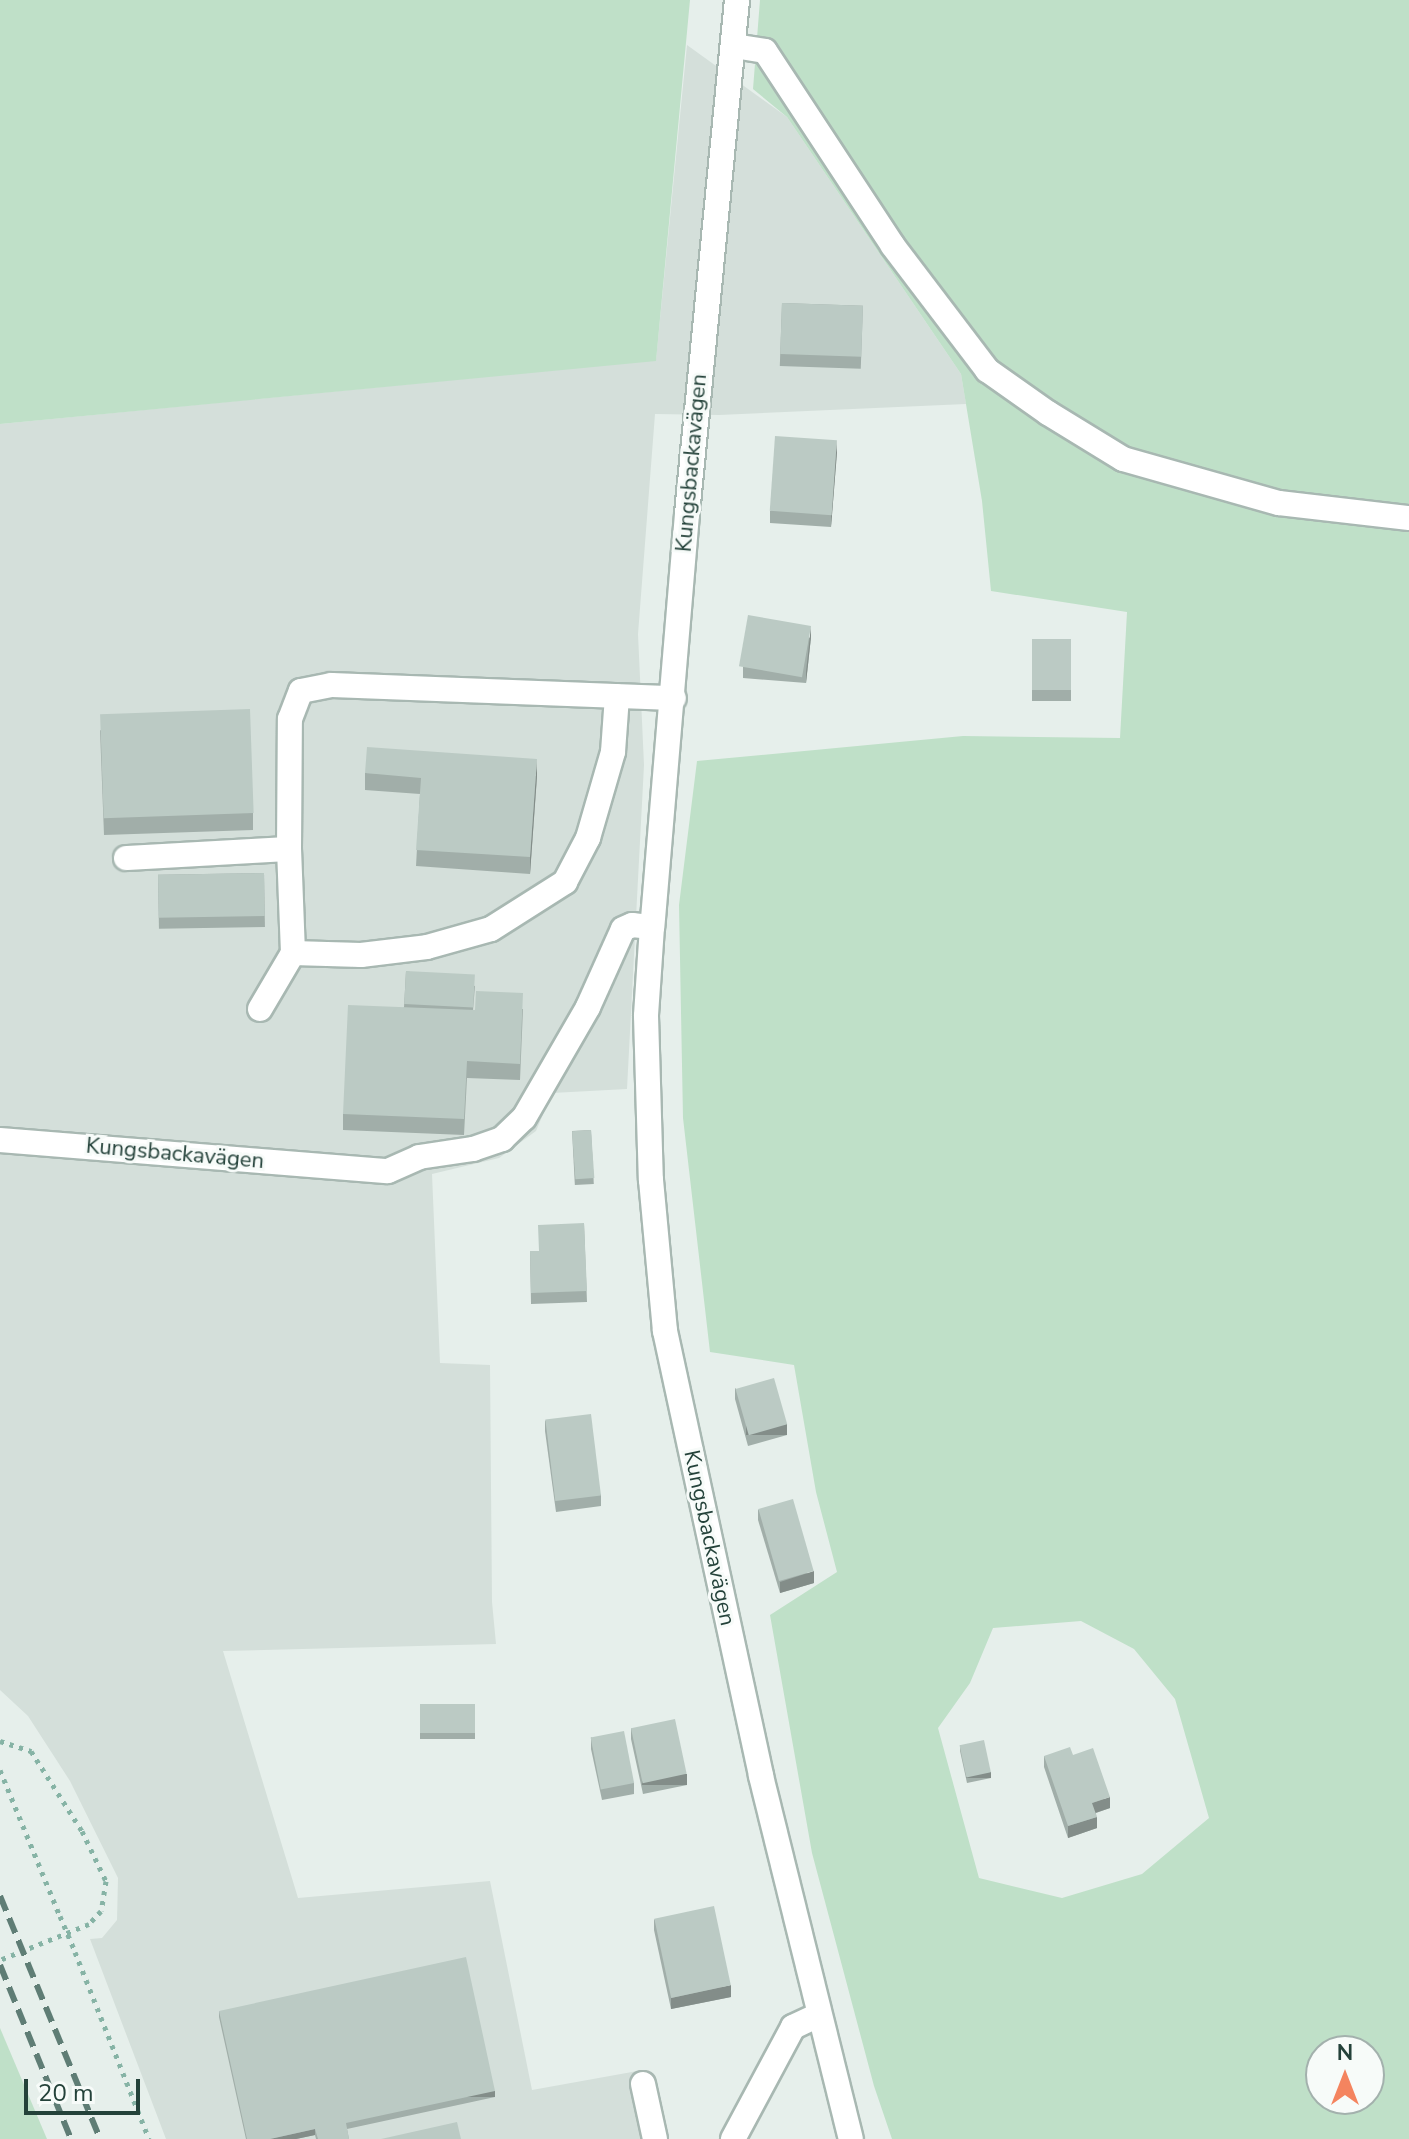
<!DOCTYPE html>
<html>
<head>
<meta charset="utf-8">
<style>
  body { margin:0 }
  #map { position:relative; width:1409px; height:2139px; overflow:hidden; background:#e6efeb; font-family:"Nunito Sans",sans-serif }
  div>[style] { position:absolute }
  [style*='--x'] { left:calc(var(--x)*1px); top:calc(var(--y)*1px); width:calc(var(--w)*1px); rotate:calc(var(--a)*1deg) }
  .built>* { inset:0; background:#d4dfda }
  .green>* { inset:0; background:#bfe0c8 }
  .path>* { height:5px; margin-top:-2.5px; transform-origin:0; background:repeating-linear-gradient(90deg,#86b3a5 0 4px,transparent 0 10px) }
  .roads { filter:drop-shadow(2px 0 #a8b8b2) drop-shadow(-2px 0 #a8b8b2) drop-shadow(0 2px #a8b8b2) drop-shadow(0 -2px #a8b8b2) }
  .minor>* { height:24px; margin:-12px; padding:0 12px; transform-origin:12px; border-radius:12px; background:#fff }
  .rail>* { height:6px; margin-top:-3px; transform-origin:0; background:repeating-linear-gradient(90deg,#5f7d75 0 16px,transparent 0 24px) }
  .path-bridge>* { height:5px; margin-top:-2.5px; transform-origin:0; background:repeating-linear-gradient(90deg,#86b3a5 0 4px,transparent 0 10px) }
  .wall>* { inset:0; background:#a1aea9; transform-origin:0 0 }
  .shaded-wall>* { inset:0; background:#838d89; transform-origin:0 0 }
  .building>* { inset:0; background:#bbcac4; transform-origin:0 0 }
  span { translate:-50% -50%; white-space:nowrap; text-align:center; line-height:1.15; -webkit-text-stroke:6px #f7fbf9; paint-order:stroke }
  .street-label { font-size:22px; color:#24423a }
  .north { position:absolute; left:1305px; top:2035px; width:80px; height:80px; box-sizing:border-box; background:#f7fbf9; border:2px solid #a3b1ad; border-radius:50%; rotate:0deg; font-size:22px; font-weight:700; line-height:32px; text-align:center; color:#24423a }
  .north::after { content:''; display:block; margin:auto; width:28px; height:36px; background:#f4845f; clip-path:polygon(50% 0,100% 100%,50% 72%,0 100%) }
  .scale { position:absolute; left:24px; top:2079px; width:116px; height:36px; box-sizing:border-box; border:4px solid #24423a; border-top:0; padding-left:10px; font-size:24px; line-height:28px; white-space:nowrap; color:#24423a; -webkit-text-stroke:6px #f7fbf9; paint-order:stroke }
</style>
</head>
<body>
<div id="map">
  <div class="built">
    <i style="clip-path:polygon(687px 45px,787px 117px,961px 374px,966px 404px,719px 415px,655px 414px,638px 634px,644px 765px,627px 1089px,552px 1093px,536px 1131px,499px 1158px,432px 1174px,440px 1363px,490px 1365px,492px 1602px,496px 1644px,223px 1651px,298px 1898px,490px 1881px,532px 2090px,643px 2070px,655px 2139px,166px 2139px,90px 1939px,102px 1938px,117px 1920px,118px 1878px,70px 1781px,28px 1716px,0 1690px,0 424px,656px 360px)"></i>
  </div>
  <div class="green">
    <i style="clip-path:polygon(0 0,690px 0,656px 361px,0 424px)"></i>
    <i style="clip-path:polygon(evenodd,760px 0,1409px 0,1409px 2139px,892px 2139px,874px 2086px,812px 1853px,770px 1615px,837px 1572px,816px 1492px,794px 1365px,710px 1352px,683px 1118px,679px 905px,697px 761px,963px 736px,1120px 738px,1127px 612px,991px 591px,982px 501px,961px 374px,787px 117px,753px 89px,760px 0,1081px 1621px,1134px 1649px,1175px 1699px,1209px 1818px,1142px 1874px,1062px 1898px,979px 1878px,938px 1728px,970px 1683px,993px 1628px,1081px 1621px,760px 0,1321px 2051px,1369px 2051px,1369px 2099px,1321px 2099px,1321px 2051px)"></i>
    <i style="clip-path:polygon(0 2028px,47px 2139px,0 2139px)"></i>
  </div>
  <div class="path">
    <i style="--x:0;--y:1741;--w:33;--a:18"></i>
    <i style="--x:31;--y:1751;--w:95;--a:57.5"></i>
    <i style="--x:82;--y:1831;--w:55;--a:64.4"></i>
    <i style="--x:106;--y:1881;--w:30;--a:99"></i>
    <i style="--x:101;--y:1911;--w:18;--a:133"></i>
    <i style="--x:89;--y:1924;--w:96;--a:158"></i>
    <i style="--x:0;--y:1770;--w:158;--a:67.7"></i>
    <i style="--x:75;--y:1952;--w:201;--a:68.4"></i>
  </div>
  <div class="roads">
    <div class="minor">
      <i style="--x:737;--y:0;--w:516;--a:95.56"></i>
      <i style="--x:687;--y:514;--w:414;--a:94.8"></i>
      <i style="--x:652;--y:927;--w:89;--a:93.9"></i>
      <i style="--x:646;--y:1016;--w:164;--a:88.3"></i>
      <i style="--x:651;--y:1180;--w:152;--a:84.7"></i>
      <i style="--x:665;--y:1331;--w:455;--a:77.8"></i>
      <i style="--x:761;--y:1776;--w:374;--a:76.1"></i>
      <i style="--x:734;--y:46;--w:31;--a:9"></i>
      <i style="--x:765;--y:51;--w:233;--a:56.7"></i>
      <i style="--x:893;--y:246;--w:156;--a:52.8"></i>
      <i style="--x:987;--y:370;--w:75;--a:35.2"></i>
      <i style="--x:1048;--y:413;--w:88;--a:31.5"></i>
      <i style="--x:1123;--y:459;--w:162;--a:15.8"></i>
      <i style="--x:1279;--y:503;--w:131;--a:6.6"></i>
      <i style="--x:126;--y:858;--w:163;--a:-3.2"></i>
      <i style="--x:293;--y:953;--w:68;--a:1.7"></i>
      <i style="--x:361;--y:955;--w:66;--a:-6.9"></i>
      <i style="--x:427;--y:947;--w:66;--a:-15.7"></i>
      <i style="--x:491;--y:929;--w:88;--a:-32.4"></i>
      <i style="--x:565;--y:882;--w:50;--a:-62.4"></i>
      <i style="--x:588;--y:838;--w:90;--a:-73.8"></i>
      <i style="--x:613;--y:752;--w:56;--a:-85.9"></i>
      <i style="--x:260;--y:1009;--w:65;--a:-59.5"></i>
      <i style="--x:293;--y:953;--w:104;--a:-92.2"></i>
      <i style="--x:289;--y:849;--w:130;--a:-89.6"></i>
      <i style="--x:290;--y:719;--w:30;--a:-69"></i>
      <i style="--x:301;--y:691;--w:31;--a:-11"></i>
      <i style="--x:331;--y:685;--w:343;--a:2.2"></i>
      <i style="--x:0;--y:1140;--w:389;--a:4.6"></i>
      <i style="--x:388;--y:1171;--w:34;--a:-24"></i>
      <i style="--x:419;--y:1157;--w:55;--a:-8.4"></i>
      <i style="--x:473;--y:1149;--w:31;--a:-19"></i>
      <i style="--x:502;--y:1139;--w:30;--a:-44"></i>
      <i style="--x:524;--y:1118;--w:128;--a:-60"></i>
      <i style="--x:588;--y:1007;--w:85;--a:-65.8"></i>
      <i style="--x:623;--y:929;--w:10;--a:-24"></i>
      <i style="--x:632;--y:925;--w:20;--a:6"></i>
      <i style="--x:643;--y:2084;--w:56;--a:77.7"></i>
      <i style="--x:733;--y:2139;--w:127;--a:-61.8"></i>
      <i style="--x:793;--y:2027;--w:29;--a:-25"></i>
    </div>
  </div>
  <div class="rail">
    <i style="--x:0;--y:1896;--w:263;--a:67.6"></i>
    <i style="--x:0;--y:1965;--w:188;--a:67.8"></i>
  </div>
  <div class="path-bridge">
    <i style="--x:60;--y:1916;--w:39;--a:67"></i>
  </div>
  <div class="wall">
    <i style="left:782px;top:303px;width:81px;height:63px;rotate:2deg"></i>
    <i style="clip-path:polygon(837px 452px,831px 527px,770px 523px,770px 511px)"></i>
    <i style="clip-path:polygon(811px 637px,806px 683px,743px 678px,743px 667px)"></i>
    <i style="left:1032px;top:639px;width:39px;height:62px"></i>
    <i style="clip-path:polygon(100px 730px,253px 813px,253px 830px,104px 835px)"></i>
    <i style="clip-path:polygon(365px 773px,537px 776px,530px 874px,416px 866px,420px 794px,365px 790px)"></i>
    <i style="left:264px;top:873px;width:54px;height:106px;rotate:89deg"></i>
    <i style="clip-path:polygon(406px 971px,475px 986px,473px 1010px,523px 1009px,520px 1080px,467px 1078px,464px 1135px,343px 1130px,343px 1114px,404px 1007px)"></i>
    <i style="left:591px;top:1130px;width:54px;height:19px;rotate:87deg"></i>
    <i style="clip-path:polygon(584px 1223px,587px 1302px,531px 1304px,530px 1251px,539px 1251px)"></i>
    <i style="clip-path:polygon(735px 1388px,787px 1435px,748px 1446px,735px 1399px)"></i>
    <i style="clip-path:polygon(545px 1420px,601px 1495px,601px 1506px,556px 1512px,545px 1431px)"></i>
    <i style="clip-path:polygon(758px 1509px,814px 1583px,780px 1593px,758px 1520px)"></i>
    <i style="left:475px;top:1704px;width:35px;height:55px;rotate:90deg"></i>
    <i style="clip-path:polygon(631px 1728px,687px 1785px,643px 1794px,631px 1739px)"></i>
    <i style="clip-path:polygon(591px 1737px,634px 1783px,634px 1794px,602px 1800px,591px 1749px)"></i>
    <i style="clip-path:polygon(960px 1745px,991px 1778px,967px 1783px,960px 1751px)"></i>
    <i style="clip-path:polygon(1073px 1755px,1110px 1808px,1096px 1813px,1097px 1828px,1068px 1838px,1044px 1767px,1044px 1756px)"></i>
    <i style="clip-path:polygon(654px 1919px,731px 1997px,671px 2009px,654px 1930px)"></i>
    <i style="clip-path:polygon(219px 2011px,495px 2097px,347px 2129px,349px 2139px,316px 2139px,315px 2135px,296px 2139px,246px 2139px,219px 2017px)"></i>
  </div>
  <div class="shaded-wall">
    <i style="clip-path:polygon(837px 440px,837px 452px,831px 527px,831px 516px)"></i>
    <i style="clip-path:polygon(811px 626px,811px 637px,806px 683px,806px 672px)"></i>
    <i style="clip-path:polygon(537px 759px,537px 776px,530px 874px,530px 857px)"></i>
    <i style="left:787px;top:1424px;width:11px;height:41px;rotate:90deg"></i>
    <i style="clip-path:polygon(814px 1571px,814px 1583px,780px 1593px,780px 1582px)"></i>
    <i style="left:991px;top:1772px;width:6px;height:25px;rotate:90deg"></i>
    <i style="left:687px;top:1774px;width:11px;height:45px;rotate:90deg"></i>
    <i style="clip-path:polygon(1110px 1797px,1110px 1808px,1092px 1814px,1092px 1803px)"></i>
    <i style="clip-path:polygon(1097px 1817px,1097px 1828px,1068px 1838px,1068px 1826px)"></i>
    <i style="clip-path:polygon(731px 1985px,731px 1997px,671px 2009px,671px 1998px)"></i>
    <i style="left:495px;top:2091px;width:6px;height:152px;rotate:90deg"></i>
    <i style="clip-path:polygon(315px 2129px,315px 2135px,296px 2139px,270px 2139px)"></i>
  </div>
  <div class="building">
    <i style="left:782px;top:303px;width:81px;height:51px;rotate:2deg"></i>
    <i style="left:775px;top:436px;width:62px;height:75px;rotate:4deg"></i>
    <i style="left:748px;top:615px;width:64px;height:52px;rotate:10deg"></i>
    <i style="left:1032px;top:639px;width:39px;height:51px"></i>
    <i style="left:250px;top:709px;width:104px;height:150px;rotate:88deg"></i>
    <i style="clip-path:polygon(367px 747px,537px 759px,530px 857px,416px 850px,421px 778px,365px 773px)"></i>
    <i style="left:264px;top:873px;width:43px;height:106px;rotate:89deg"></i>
    <i style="left:406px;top:971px;width:69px;height:33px;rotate:3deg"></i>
    <i style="clip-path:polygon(476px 991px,523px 993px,520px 1064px,467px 1061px,464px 1119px,343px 1114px,348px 1005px,475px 1010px)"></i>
    <i style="left:591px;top:1130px;width:48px;height:19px;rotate:86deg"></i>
    <i style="clip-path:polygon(584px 1223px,587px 1291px,531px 1293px,530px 1251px,539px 1251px,538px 1225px)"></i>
    <i style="left:774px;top:1378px;width:48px;height:40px;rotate:74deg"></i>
    <i style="left:591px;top:1414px;width:82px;height:46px;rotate:83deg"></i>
    <i style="left:793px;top:1499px;width:75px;height:36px;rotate:74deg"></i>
    <i style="left:475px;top:1704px;width:29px;height:55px;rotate:90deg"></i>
    <i style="left:675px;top:1719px;width:56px;height:45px;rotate:78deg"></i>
    <i style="left:624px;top:1731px;width:53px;height:34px;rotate:79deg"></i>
    <i style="left:984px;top:1740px;width:33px;height:25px;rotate:78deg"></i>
    <i style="clip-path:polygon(1070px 1747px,1073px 1755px,1093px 1748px,1110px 1797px,1092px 1803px,1097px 1817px,1068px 1826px,1044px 1756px)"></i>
    <i style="left:714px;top:1906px;width:81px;height:61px;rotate:78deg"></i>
    <i style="clip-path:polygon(466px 1957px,495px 2091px,346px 2123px,349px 2139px,318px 2139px,315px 2129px,270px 2139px,247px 2139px,219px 2011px)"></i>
    <i style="clip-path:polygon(457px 2122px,461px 2139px,381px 2139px)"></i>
  </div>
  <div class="street-label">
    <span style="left:692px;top:463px;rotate:-85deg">Kungsbackavägen</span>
    <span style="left:175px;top:1154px;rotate:5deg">Kungsbackavägen</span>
    <span style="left:709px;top:1538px;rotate:78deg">Kungsbackavägen</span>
  </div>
  <div class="north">N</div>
  <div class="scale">20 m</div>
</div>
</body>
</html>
